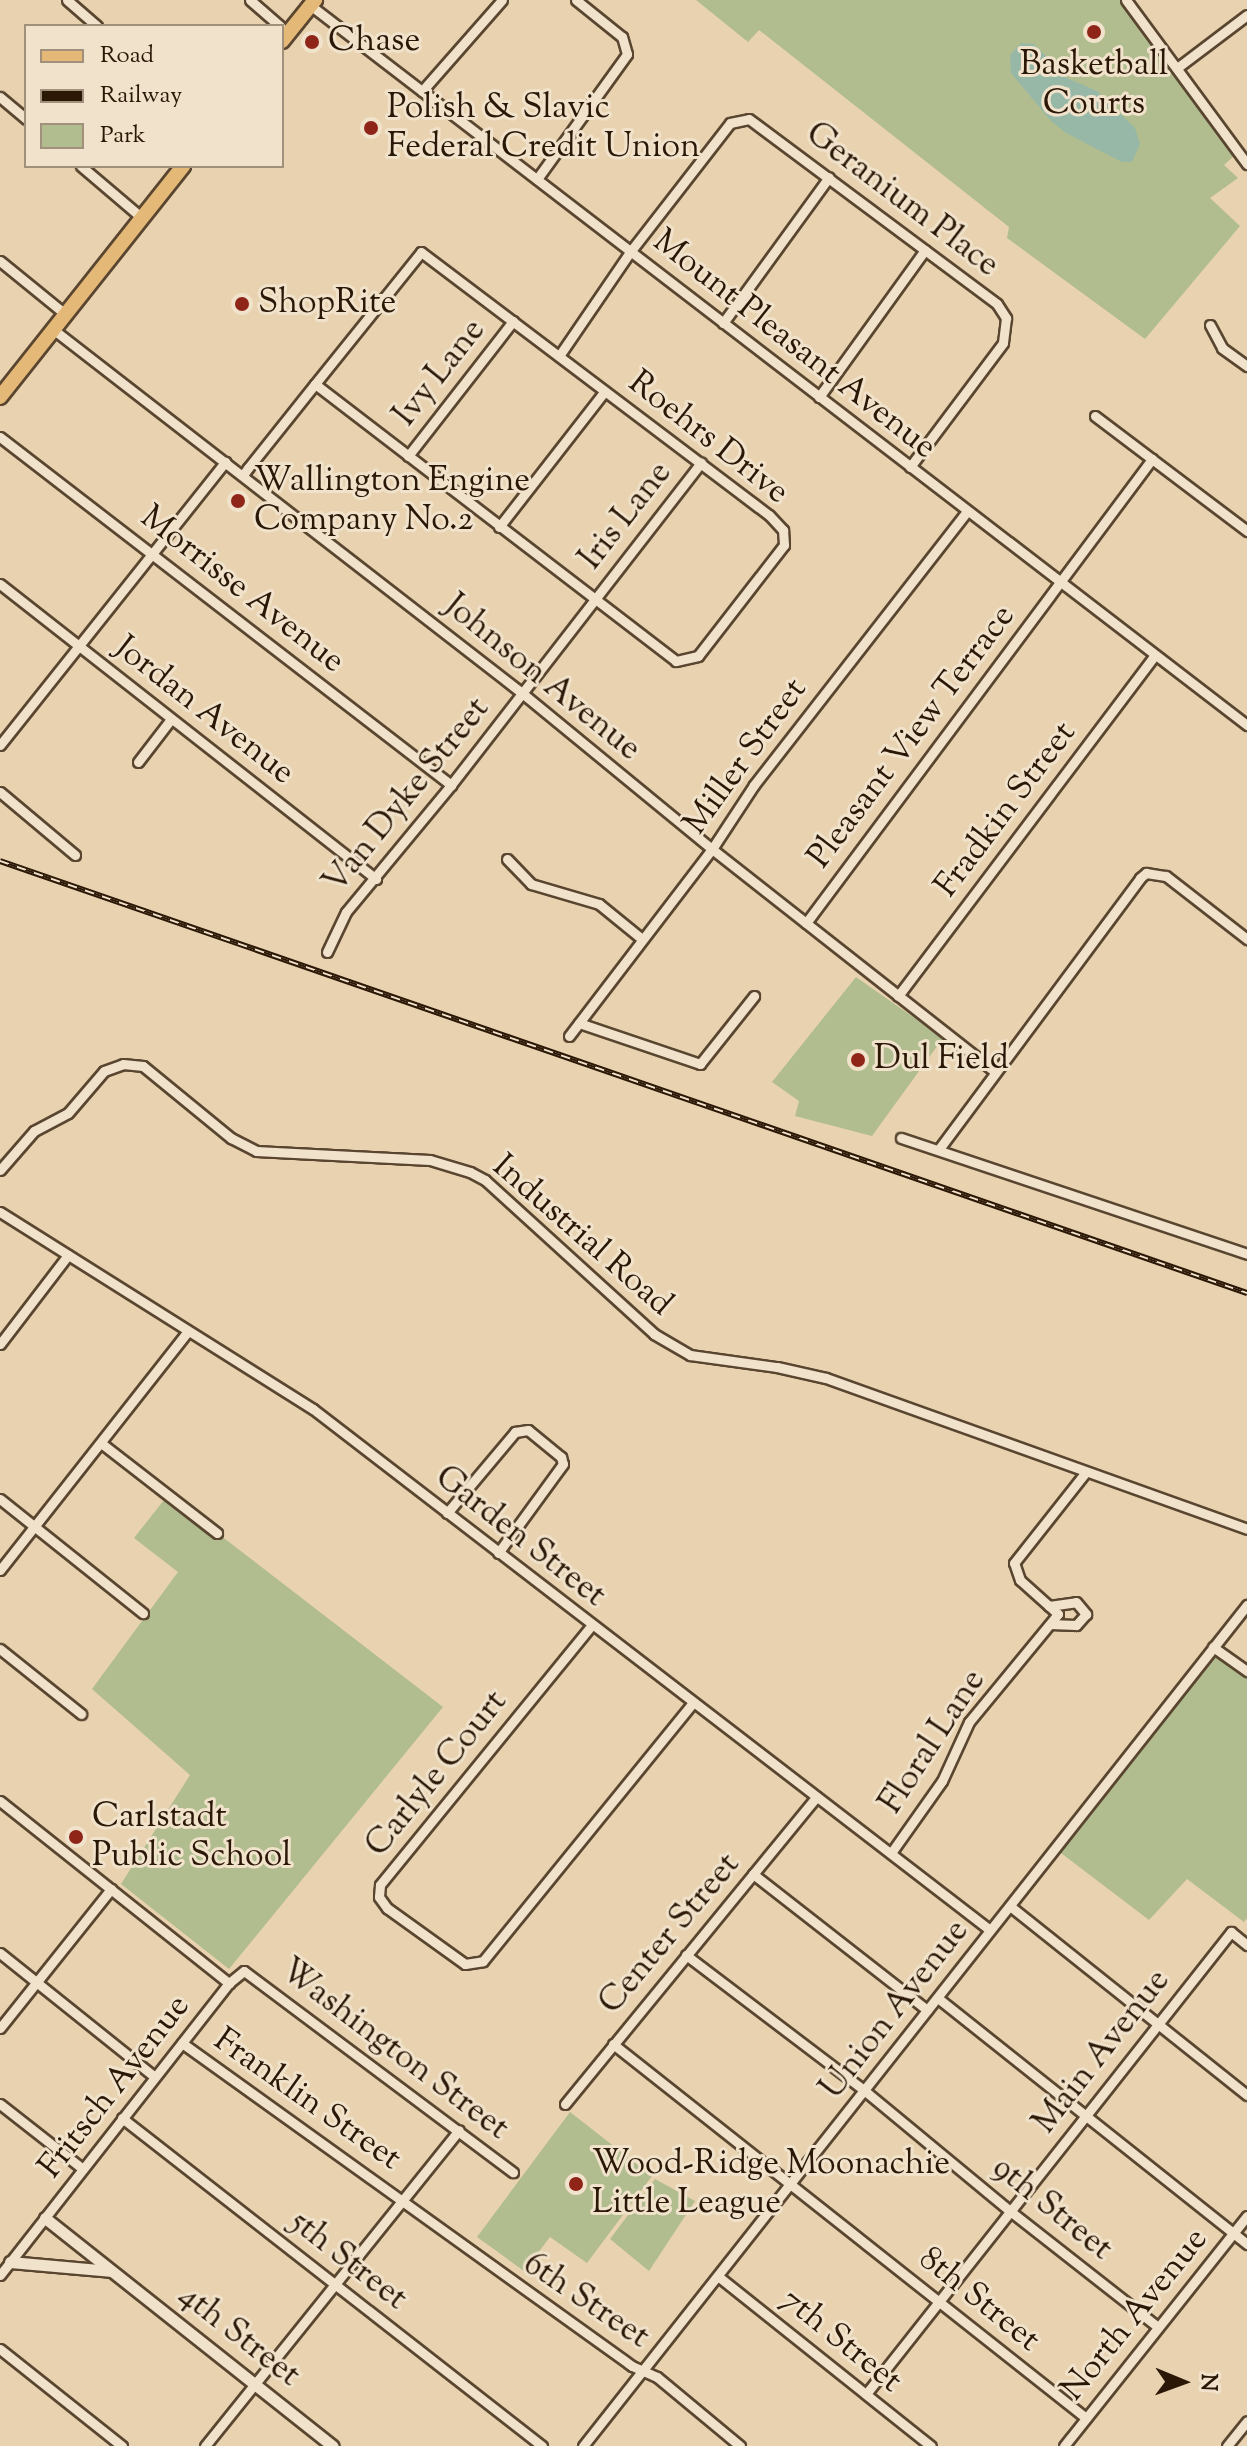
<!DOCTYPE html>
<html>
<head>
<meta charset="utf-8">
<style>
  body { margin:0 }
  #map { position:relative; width:1247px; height:2446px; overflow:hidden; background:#e8d2af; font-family:"Sorts Mill Goudy",serif }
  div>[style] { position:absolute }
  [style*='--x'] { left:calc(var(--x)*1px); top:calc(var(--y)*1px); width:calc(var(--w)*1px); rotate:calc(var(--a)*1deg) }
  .green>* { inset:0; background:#b1bd8f }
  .water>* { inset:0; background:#98b8a7 }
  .roads { filter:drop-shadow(2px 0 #5a4630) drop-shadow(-2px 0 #5a4630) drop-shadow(0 2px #5a4630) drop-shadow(0 -2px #5a4630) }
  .minor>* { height:9px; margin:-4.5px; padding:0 4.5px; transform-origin:4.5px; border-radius:4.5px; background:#f0e2cb }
  .tertiary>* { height:11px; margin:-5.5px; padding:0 5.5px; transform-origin:5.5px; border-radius:5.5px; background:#f0e2cb }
  .primary>* { height:14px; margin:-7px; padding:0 7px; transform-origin:7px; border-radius:7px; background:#e4b978 }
  .rail>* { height:6px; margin-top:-3px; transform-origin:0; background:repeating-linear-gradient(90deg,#f0e2cb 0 9px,#2a1706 0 18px); box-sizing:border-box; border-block:2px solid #2a1706 }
  .dots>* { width:22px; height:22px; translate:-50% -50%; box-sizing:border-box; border:4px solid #f0e2cb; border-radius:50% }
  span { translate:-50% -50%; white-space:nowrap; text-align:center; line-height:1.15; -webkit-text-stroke:6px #f0e2cb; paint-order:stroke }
  .poi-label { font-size:34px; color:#2a1706 }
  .left { translate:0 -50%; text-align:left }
  .street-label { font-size:34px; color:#2a1706 }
  .legend { position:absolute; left:24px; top:24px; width:260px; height:144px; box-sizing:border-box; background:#f0e2cb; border:2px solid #a1917c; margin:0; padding:10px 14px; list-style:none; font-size:24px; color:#2a1706 }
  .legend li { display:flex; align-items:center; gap:16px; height:40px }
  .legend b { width:40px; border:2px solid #a1917c }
  .north { position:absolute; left:1143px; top:2342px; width:80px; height:80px; -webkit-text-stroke:6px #f0e2cb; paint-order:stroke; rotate:91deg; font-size:22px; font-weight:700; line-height:32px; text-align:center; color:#2a1706 }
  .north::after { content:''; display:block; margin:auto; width:28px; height:36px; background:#2a1706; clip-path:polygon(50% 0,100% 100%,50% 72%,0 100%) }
</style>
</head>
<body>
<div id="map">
  <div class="green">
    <i style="clip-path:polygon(696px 0,1121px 0,1235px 155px,1224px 165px,1238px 178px,1210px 198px,1240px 226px,1145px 339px,1007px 238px,1009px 227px,759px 30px,748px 42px)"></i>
    <i style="clip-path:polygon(856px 977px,943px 1038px,872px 1136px,795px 1116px,799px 1101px,772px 1082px)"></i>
    <i style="clip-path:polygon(168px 1495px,443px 1707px,229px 1969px,121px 1884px,190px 1775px,92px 1689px,178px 1572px,134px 1538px)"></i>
    <i style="clip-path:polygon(1219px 1647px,1247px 1668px,1247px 1918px,1244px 1922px,1187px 1879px,1149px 1920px,1057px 1850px)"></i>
    <i style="clip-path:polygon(570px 2112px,652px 2176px,587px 2263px,550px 2237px,524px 2271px,477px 2237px)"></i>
    <i style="clip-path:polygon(655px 2179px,695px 2201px,649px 2271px,610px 2239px)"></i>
  </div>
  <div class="water">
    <i style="clip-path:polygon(1021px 43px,1034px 44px,1067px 78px,1097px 91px,1135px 128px,1140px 144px,1132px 162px,1122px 162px,1066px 133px,1051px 121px,1011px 73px,1010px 55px)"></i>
  </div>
  <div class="roads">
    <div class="minor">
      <i style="--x:67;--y:0;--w:40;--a:41"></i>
      <i style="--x:250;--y:0;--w:40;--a:41"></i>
      <i style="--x:1126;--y:0;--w:204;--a:53.6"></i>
      <i style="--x:310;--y:5;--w:1182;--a:37.54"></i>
      <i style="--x:1177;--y:68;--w:88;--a:-37.1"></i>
      <i style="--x:422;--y:91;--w:121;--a:-48.7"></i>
      <i style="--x:0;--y:97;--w:34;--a:40"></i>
      <i style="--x:81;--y:166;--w:80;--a:40.4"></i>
      <i style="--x:537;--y:179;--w:154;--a:-54.2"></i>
      <i style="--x:627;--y:54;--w:18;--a:-106"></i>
      <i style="--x:622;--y:37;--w:59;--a:-141.2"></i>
      <i style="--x:0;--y:261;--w:84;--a:39.2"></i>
      <i style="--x:723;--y:323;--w:180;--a:-54"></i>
      <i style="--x:1210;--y:325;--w:26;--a:62"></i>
      <i style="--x:1222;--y:348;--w:31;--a:36"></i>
      <i style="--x:54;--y:330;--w:592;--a:37.8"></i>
      <i style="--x:522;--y:693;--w:246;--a:39.4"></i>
      <i style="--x:712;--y:849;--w:360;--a:38.2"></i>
      <i style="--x:559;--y:356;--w:126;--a:-55.7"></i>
      <i style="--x:630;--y:252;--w:163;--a:-52.2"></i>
      <i style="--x:730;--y:123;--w:19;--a:-12"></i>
      <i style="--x:749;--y:119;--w:309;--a:36.7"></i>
      <i style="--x:997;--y:304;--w:17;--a:57"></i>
      <i style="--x:1006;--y:318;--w:25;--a:97"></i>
      <i style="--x:1003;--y:343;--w:155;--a:126.9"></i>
      <i style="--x:819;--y:397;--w:181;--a:-54.2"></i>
      <i style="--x:1095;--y:416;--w:191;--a:37.1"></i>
      <i style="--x:0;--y:437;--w:570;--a:37.65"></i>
      <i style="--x:408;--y:456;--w:171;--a:-52.1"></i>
      <i style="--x:243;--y:475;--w:9;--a:-54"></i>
      <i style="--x:248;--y:468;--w:107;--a:-51.4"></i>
      <i style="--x:315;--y:384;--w:169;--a:-51.2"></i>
      <i style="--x:421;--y:252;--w:436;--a:37.1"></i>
      <i style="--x:769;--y:515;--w:21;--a:47"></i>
      <i style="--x:783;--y:530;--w:15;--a:86"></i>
      <i style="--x:784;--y:545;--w:140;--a:127.8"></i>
      <i style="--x:698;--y:656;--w:23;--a:167"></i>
      <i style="--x:676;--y:661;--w:455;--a:-142.5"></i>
      <i style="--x:499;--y:527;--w:172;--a:-52.1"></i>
      <i style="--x:0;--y:584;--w:478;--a:38.1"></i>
      <i style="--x:0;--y:745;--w:362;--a:-51.5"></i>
      <i style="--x:138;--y:762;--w:54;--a:-52.5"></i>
      <i style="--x:0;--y:792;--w:98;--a:40"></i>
      <i style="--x:507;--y:859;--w:35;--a:46"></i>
      <i style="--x:531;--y:884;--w:71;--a:16.4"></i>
      <i style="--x:599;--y:904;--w:55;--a:39.1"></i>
      <i style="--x:806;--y:923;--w:579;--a:-53.29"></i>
      <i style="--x:327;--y:952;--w:44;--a:-64.6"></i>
      <i style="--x:346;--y:912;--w:165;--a:-50.4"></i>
      <i style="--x:451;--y:785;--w:408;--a:-52.2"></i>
      <i style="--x:898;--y:996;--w:427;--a:-53"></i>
      <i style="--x:579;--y:1023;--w:128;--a:18.7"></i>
      <i style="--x:700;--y:1064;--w:87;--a:-51.5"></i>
      <i style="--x:569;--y:1036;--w:235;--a:-52.6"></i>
      <i style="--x:712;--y:849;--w:77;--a:-56.7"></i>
      <i style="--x:754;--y:785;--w:347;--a:-52.1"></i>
      <i style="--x:901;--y:1138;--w:365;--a:18.5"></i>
      <i style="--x:939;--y:1149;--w:337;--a:-53.4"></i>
      <i style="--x:1140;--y:878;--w:8;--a:-40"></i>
      <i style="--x:1146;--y:873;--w:20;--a:9"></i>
      <i style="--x:1166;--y:876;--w:103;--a:37.9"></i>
      <i style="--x:0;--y:1170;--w:52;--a:-48.9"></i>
      <i style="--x:34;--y:1131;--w:38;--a:-28"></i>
      <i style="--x:68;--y:1113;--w:55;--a:-49.4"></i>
      <i style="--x:104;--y:1071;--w:20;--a:-20"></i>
      <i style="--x:123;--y:1064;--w:20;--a:6"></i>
      <i style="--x:143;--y:1066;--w:114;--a:39.3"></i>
      <i style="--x:231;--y:1138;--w:28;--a:27"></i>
      <i style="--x:256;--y:1151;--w:174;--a:3"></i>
      <i style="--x:430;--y:1160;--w:42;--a:16.7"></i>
      <i style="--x:470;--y:1172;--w:17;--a:28"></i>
      <i style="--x:485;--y:1180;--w:229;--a:42.3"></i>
      <i style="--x:654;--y:1334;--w:42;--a:30.3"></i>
      <i style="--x:690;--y:1355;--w:88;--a:7.9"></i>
      <i style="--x:777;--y:1367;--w:50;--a:12.7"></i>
      <i style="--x:826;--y:1378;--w:447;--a:19.7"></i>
      <i style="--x:0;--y:1212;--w:370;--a:32.2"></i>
      <i style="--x:313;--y:1409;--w:854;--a:37.58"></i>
      <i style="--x:0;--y:1344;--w:112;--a:-52.6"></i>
      <i style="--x:101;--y:1443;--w:147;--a:37.8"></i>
      <i style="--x:0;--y:1499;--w:183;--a:38.6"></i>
      <i style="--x:447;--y:1513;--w:106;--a:-50"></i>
      <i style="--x:515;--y:1432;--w:13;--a:-9"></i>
      <i style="--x:528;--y:1430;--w:43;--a:39.3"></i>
      <i style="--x:561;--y:1457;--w:7;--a:74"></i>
      <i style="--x:563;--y:1464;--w:110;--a:126.1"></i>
      <i style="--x:0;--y:1570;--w:304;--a:-51.8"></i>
      <i style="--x:1049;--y:1606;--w:27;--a:-8"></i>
      <i style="--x:1076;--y:1602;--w:16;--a:50"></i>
      <i style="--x:1086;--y:1614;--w:15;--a:132"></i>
      <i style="--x:1076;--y:1625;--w:26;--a:-178"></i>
      <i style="--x:591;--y:1626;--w:334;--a:129.2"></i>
      <i style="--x:380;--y:1885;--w:12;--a:95"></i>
      <i style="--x:379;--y:1897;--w:14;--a:54"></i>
      <i style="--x:387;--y:1908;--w:96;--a:35.7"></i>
      <i style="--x:465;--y:1964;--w:18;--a:-9"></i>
      <i style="--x:483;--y:1961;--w:331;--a:-50.9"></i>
      <i style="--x:1213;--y:1647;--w:42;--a:35.2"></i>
      <i style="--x:0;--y:1649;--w:104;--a:38.7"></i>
      <i style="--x:0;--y:1801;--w:293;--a:38.5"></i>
      <i style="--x:891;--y:1853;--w:88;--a:-54.7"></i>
      <i style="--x:942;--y:1781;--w:65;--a:-65.4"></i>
      <i style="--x:969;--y:1722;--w:140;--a:-50.5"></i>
      <i style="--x:1058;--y:1614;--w:51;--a:-138.2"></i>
      <i style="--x:1020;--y:1580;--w:18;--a:-109"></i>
      <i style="--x:1014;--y:1563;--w:115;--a:-51.7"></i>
      <i style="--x:753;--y:1874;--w:221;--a:38"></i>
      <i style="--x:1010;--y:1906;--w:303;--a:38.6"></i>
      <i style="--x:0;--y:1953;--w:198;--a:38.7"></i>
      <i style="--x:686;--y:1955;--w:225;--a:37.2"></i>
      <i style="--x:865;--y:2091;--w:188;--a:39.6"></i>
      <i style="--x:1010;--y:2211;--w:188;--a:38.1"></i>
      <i style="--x:939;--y:1999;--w:394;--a:38.5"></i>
      <i style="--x:0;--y:2028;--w:178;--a:-51.4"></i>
      <i style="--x:182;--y:2043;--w:554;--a:35.67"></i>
      <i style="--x:632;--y:2366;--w:27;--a:24"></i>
      <i style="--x:657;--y:2377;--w:108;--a:39.7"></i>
      <i style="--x:613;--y:2044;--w:603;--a:38.33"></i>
      <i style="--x:0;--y:2104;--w:105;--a:38.1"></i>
      <i style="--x:565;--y:2104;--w:397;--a:-50.7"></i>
      <i style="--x:122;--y:2118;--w:533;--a:37.99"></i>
      <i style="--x:0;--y:2275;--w:371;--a:-51.9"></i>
      <i style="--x:229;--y:1983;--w:19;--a:-39"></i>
      <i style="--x:244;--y:1971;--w:336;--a:36.8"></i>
      <i style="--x:719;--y:2277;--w:271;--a:38.6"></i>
      <i style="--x:0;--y:2349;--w:156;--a:38.5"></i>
      <i style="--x:866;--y:2394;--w:589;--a:-51.69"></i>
      <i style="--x:1231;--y:1932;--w:21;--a:39"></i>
      <i style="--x:205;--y:2446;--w:405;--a:-51.2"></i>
      <i style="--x:583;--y:2446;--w:1072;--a:-51.71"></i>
      <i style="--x:1064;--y:2446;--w:294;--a:-51.5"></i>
      <i style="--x:1227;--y:2446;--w:32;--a:-51"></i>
    </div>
    <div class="tertiary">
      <i style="--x:45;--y:2218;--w:367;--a:38.4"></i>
      <i style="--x:10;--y:2262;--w:100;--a:5.1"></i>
    </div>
    <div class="primary">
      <i style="--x:282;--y:41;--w:53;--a:-51.2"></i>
      <i style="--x:0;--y:397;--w:295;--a:-51.6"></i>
    </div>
  </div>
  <div class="rail">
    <i style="--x:0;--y:861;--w:1320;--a:19.11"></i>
  </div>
  <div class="dots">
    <i style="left:1094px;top:32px;background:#8f2418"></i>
    <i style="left:312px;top:42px;background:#8f2418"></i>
    <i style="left:371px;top:128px;background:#8f2418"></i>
    <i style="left:242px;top:304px;background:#8f2418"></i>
    <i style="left:238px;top:501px;background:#8f2418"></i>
    <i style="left:858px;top:1060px;background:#8f2418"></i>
    <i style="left:76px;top:1837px;background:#8f2418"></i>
    <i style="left:576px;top:2184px;background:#8f2418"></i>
  </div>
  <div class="poi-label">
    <span class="left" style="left:328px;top:42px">Chase</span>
    <span style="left:1094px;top:85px">Basketball<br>Courts</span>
    <span class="left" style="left:387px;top:128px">Polish &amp; Slavic<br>Federal Credit Union</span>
    <span class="left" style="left:258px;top:304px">ShopRite</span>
    <span class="left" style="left:254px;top:501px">Wallington Engine<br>Company No.2</span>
    <span class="left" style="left:874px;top:1060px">Dul Field</span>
    <span class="left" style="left:92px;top:1837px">Carlstadt<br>Public School</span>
    <span class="left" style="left:592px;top:2184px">Wood-Ridge Moonachie<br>Little League</span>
  </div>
  <div class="street-label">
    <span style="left:902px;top:200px;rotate:37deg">Geranium Place</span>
    <span style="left:794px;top:345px;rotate:38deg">Mount Pleasant Avenue</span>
    <span style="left:440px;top:373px;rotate:-52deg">Ivy Lane</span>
    <span style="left:708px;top:438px;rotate:38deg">Roehrs Drive</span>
    <span style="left:626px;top:516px;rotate:-52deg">Iris Lane</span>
    <span style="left:242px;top:590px;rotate:38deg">Morrisse Avenue</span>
    <span style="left:542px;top:678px;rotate:39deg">Johnson Avenue</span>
    <span style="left:204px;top:711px;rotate:38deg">Jordan Avenue</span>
    <span style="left:912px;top:737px;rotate:-53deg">Pleasant View Terrace</span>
    <span style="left:746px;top:757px;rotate:-54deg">Miller Street</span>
    <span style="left:407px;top:796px;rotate:-51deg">Van Dyke Street</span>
    <span style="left:1006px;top:810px;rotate:-53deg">Fradkin Street</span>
    <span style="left:582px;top:1236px;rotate:41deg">Industrial Road</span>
    <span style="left:520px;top:1537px;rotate:38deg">Garden Street</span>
    <span style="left:933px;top:1742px;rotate:-57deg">Floral Lane</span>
    <span style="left:437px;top:1774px;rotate:-51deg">Carlyle Court</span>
    <span style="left:670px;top:1934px;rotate:-50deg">Center Street</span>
    <span style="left:895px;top:2010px;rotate:-52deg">Union Avenue</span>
    <span style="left:394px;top:2050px;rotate:37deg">Washington Street</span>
    <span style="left:1102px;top:2052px;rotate:-52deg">Main Avenue</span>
    <span style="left:115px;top:2087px;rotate:-52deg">Fritsch Avenue</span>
    <span style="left:307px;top:2100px;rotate:35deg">Franklin Street</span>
    <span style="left:1052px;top:2209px;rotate:39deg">9th Street</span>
    <span style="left:348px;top:2261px;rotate:38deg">5th Street</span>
    <span style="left:979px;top:2300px;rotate:39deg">8th Street</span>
    <span style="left:586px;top:2301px;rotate:34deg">6th Street</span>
    <span style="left:1135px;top:2315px;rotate:-51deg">North Avenue</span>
    <span style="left:239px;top:2336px;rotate:38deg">4th Street</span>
    <span style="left:841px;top:2341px;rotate:39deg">7th Street</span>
  </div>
  <ul class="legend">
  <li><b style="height:10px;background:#e4b978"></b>Road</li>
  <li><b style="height:10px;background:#2a1706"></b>Railway</li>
  <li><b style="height:22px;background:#b1bd8f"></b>Park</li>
  </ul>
  <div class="north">N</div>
</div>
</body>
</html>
